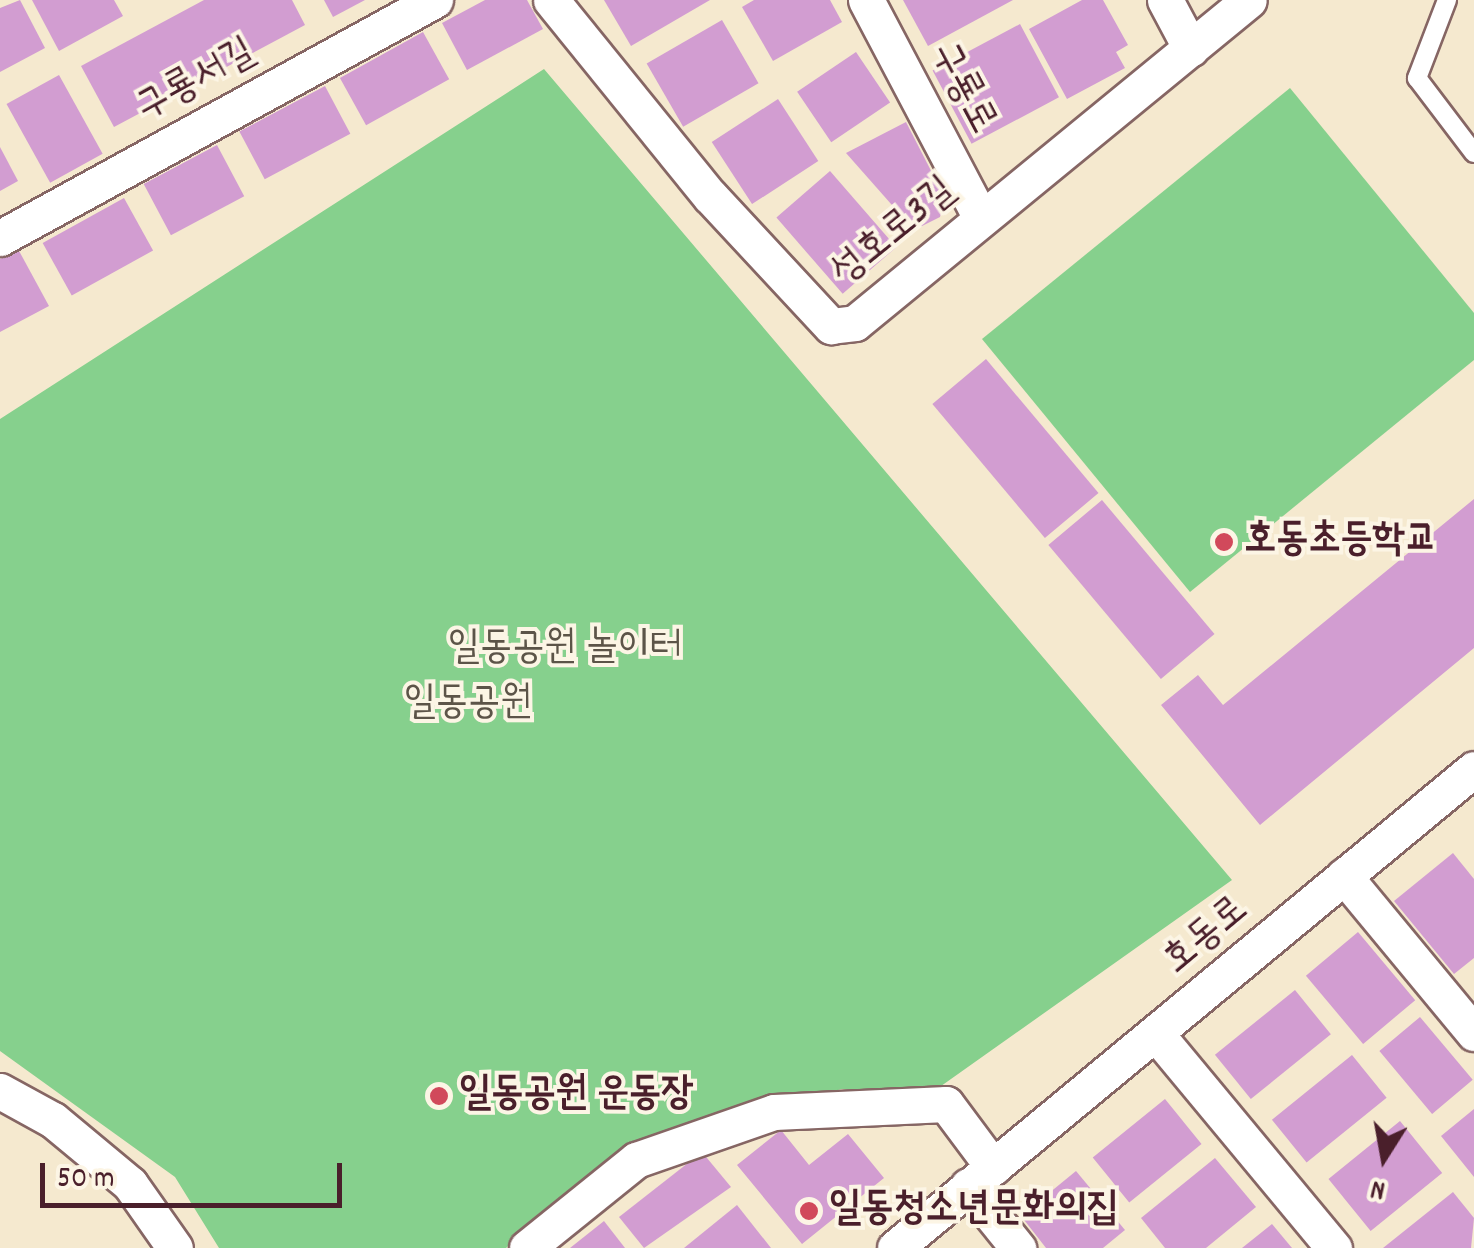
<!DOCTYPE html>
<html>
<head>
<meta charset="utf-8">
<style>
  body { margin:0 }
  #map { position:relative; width:1474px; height:1248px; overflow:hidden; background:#f5e9cf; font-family:Dekko,"Poor Story",sans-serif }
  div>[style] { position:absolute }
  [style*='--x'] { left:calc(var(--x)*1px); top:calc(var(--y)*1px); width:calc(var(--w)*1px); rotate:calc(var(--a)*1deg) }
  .green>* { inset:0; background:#86d08d }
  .building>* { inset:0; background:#d29dd1; transform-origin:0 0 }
  .roads { filter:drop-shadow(2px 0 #866664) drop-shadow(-2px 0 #866664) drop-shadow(0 2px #866664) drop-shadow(0 -2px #866664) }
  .lane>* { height:18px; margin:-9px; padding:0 9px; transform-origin:9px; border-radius:9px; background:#fff }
  .street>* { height:35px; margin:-17.5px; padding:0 17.5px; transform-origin:17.5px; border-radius:17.5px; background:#fff }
  .dots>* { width:28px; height:28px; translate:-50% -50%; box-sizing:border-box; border:5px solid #fcf5e5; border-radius:50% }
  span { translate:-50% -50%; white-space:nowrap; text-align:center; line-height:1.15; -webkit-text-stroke:8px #fcf5e5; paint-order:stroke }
  .street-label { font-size:40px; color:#4a1f2b }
  .poi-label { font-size:40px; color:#4a1f2b; font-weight:700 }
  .left { translate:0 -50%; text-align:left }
  .park-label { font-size:40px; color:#5c5448 }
  .north { position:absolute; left:1334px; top:1108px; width:100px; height:100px; -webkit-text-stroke:8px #fcf5e5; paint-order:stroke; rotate:191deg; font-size:28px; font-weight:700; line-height:40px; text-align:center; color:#4a1f2b }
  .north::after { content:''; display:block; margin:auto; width:35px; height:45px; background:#4a1f2b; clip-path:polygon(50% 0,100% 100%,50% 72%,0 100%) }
  .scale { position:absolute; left:40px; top:1163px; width:302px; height:45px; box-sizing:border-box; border:5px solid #4a1f2b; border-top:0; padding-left:12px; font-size:30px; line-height:35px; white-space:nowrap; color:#4a1f2b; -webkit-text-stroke:8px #fcf5e5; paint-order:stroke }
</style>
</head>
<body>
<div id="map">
  <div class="green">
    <i style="clip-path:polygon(544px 69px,1232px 880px,927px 1096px,842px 1089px,624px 1147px,506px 1248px,219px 1248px,175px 1177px,0 1051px,0 419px)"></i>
    <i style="clip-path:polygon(1290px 88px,1474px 313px,1474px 360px,1190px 592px,982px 339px)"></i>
  </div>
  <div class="building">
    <i style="clip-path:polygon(20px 0,45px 48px,0 72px,0 8px)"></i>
    <i style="clip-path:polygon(32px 0,114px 0,123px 16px,59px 51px)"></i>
    <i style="clip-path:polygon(204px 0,292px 0,305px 25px,114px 127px,81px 66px)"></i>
    <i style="clip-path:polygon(324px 0,365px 0,333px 17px)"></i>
    <i style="clip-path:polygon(485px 0,527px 0,543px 29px,467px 70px,442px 23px)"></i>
    <i style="clip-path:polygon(604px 0,710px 0,631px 46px)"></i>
    <i style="clip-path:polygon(754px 0,830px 0,842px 22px,773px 61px,742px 7px)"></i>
    <i style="clip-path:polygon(903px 0,1013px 0,928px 46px)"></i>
    <i style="clip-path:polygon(1082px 0,1103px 0,1128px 45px,1116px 52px,1125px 68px,1067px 99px,1029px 29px)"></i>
    <i style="left:722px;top:20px;width:73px;height:87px;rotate:60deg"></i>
    <i style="left:1020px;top:24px;width:83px;height:99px;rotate:62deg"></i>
    <i style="left:423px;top:32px;width:54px;height:95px;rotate:61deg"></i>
    <i style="left:856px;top:52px;width:61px;height:71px;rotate:56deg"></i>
    <i style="left:59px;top:75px;width:90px;height:60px;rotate:61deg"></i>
    <i style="left:325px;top:86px;width:54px;height:97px;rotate:62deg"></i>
    <i style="left:778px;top:99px;width:74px;height:79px;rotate:57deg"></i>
    <i style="clip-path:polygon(906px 122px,945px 198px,940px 217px,914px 230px,846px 153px)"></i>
    <i style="left:217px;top:145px;width:58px;height:83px;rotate:62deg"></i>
    <i style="clip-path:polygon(0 147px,18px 181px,0 191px)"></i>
    <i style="left:830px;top:171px;width:101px;height:71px;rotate:49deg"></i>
    <i style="left:124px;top:198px;width:60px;height:93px;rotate:61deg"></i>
    <i style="clip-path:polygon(18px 249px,49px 306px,0 332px,0 259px)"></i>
    <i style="left:986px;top:359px;width:175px;height:70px;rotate:50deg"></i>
    <i style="clip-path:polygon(1474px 499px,1474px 648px,1260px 825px,1161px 705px,1198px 675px,1223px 705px)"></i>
    <i style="left:1102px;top:500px;width:175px;height:70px;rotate:50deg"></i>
    <i style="clip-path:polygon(1453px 853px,1474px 879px,1474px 958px,1454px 974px,1394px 901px)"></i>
    <i style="left:1358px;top:932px;width:89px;height:68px;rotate:50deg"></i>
    <i style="left:1295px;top:990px;width:57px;height:103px;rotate:51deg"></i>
    <i style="left:1420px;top:1017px;width:82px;height:53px;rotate:50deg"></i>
    <i style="left:1352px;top:1055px;width:55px;height:103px;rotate:51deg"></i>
    <i style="left:1165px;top:1099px;width:58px;height:93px;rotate:51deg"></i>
    <i style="clip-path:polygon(1474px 1109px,1474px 1177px,1441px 1136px)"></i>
    <i style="left:1400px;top:1121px;width:67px;height:92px;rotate:51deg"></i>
    <i style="clip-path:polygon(781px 1130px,809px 1165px,848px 1134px,884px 1178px,802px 1244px,737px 1165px)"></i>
    <i style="clip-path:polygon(702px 1152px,731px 1187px,644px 1248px,619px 1217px)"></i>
    <i style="clip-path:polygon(1215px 1158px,1256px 1207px,1206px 1248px,1165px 1248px,1141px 1218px)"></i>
    <i style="clip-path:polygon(1076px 1171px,1125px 1230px,1103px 1248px,1046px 1248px,1021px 1216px)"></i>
    <i style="clip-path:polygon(1453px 1192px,1474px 1218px,1471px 1248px,1383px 1248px)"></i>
    <i style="clip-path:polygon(737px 1205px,771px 1248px,684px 1248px)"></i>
    <i style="clip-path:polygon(604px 1221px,625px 1248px,570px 1248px)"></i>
    <i style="clip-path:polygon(1272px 1224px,1292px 1248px,1242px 1248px)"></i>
  </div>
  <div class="roads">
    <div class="lane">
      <i style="--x:1447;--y:0;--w:84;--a:111"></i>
      <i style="--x:1417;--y:78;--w:94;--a:52.8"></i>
    </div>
    <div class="street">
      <i style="--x:551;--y:0;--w:252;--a:51"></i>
      <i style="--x:710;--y:196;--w:178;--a:47.1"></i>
      <i style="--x:831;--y:326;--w:24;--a:-7"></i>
      <i style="--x:855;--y:323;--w:509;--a:-39.34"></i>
      <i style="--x:866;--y:0;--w:246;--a:62.2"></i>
      <i style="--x:1165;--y:0;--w:55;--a:62"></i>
      <i style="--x:0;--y:238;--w:496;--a:-28.7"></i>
      <i style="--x:1344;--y:876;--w:204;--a:50.4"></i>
      <i style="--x:1157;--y:1035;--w:277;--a:50.3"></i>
      <i style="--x:0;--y:1091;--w:60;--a:28.7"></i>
      <i style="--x:53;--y:1120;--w:100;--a:39.7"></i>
      <i style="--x:130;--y:1184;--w:78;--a:54.9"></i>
      <i style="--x:968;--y:1186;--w:80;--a:51.1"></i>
      <i style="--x:527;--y:1248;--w:140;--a:-38.9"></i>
      <i style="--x:636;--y:1160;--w:146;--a:-19.2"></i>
      <i style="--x:774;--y:1112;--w:172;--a:-2.7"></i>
      <i style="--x:946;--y:1104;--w:79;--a:53.3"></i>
      <i style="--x:895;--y:1248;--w:751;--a:-39.6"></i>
    </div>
  </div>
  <div class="dots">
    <i style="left:1224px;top:542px;background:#d1495b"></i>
    <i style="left:439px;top:1096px;background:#d1495b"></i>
    <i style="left:809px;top:1211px;background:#d1495b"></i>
  </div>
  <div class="street-label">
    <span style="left:197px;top:82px;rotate:-29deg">구룡서길</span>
    <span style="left:961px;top:89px;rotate:62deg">구룡로</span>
    <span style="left:895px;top:233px;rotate:-39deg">성호로3길</span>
    <span style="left:1207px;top:937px;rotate:-40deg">호동로</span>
  </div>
  <div class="poi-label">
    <span class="left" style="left:1244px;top:542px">호동초등학교</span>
    <span class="left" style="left:459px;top:1096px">일동공원 운동장</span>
    <span class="left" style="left:829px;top:1211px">일동청소년문화의집</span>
  </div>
  <div class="park-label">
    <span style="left:565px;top:650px">일동공원 놀이터</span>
    <span style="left:468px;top:705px">일동공원</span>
  </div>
  <div class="north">N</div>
  <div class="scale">50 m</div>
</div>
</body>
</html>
